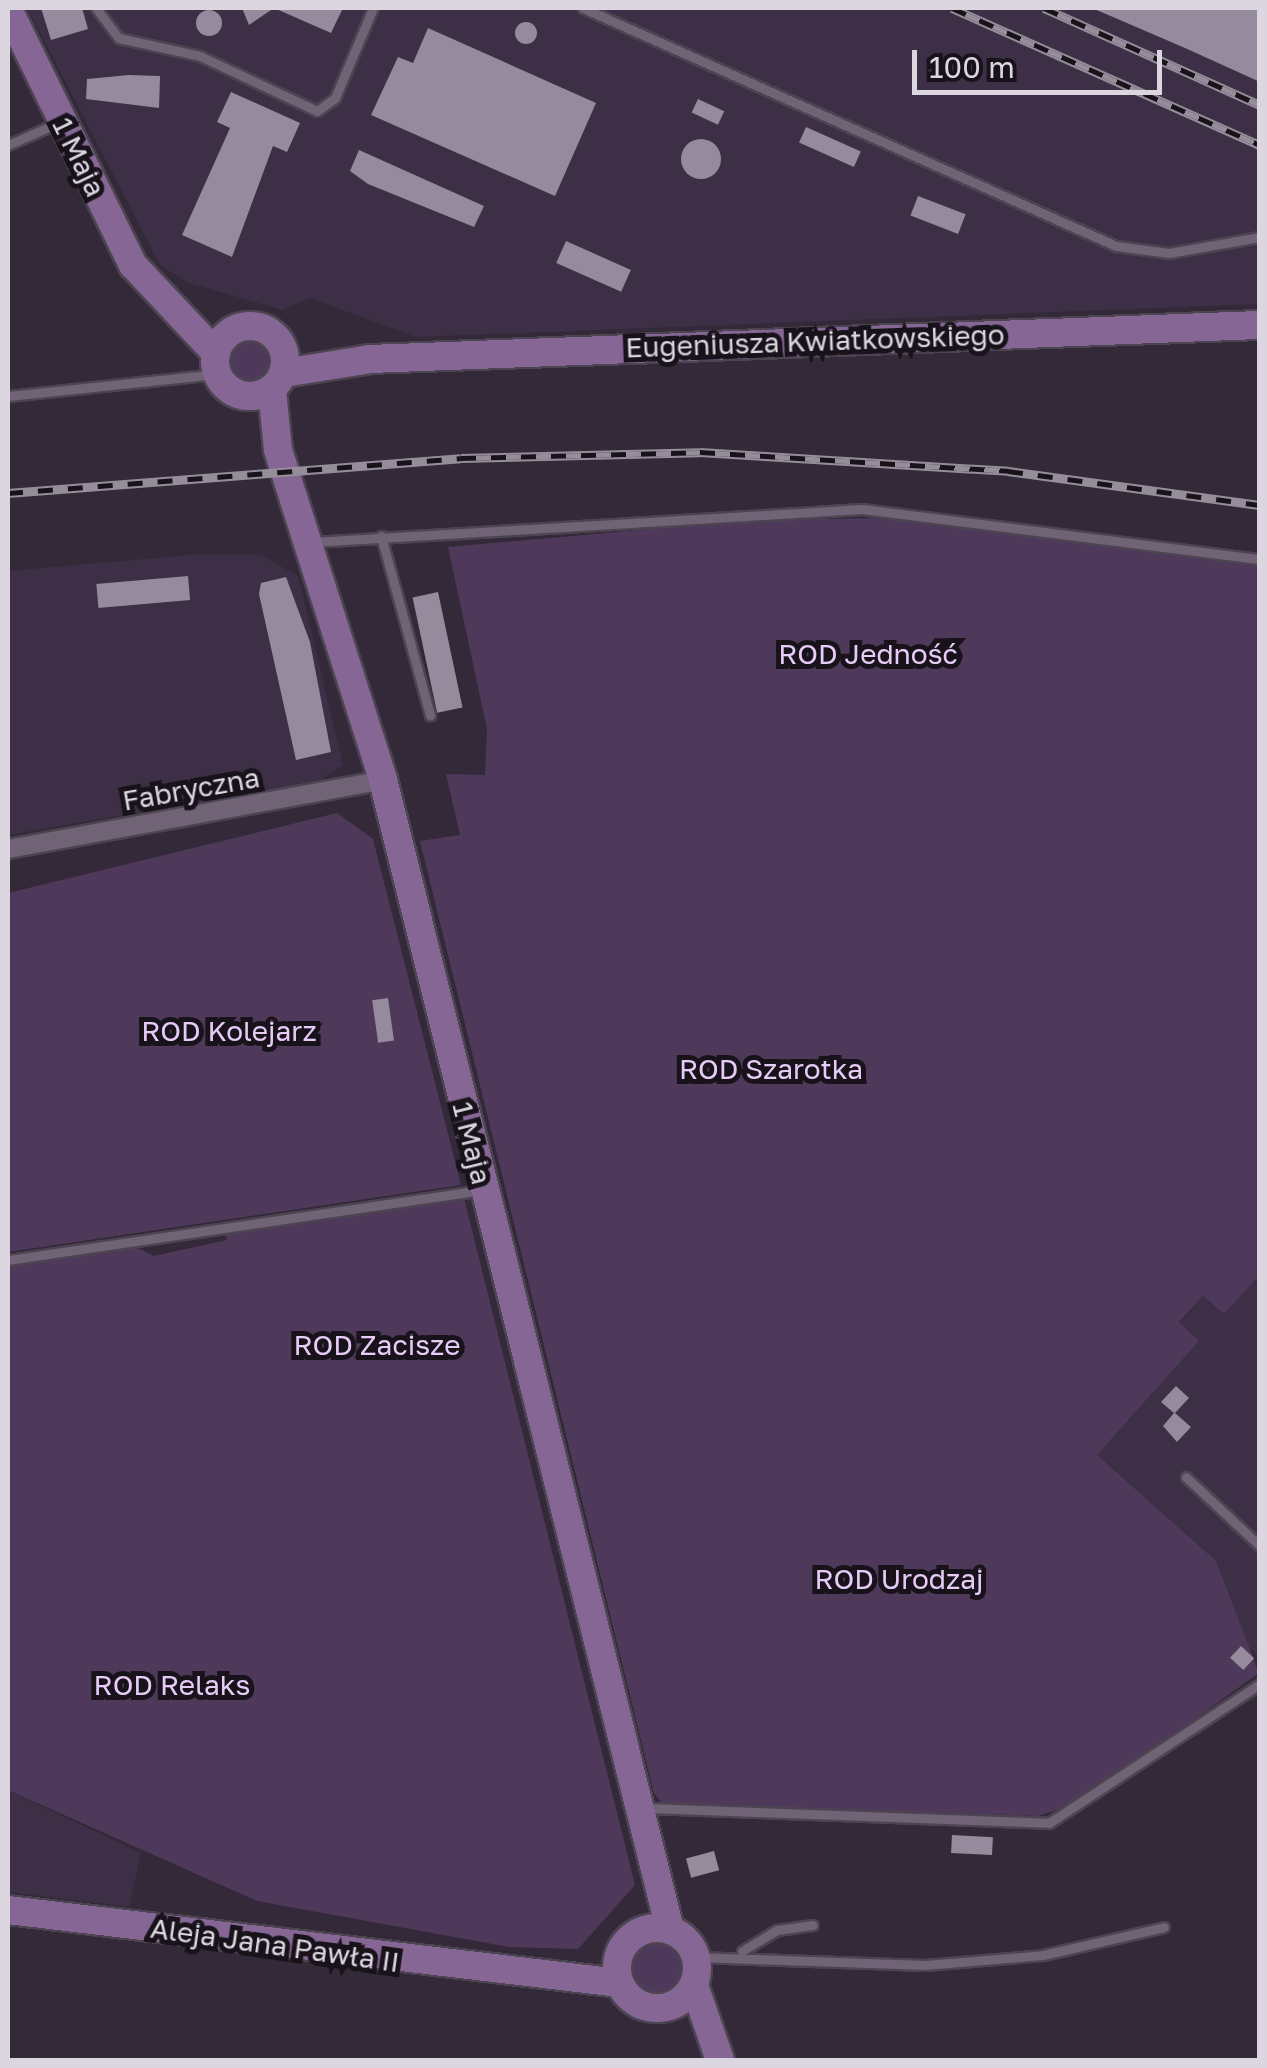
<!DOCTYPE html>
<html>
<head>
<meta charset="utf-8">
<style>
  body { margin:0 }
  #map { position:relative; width:1267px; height:2068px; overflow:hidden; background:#332938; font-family:"Golos Text",sans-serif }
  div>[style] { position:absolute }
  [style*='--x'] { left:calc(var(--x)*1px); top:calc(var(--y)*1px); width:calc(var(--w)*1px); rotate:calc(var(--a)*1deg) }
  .built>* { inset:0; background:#3d2f45 }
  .green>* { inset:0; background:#4f395a }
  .round { border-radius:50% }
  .building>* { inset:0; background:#968a9d; transform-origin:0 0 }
  .roads { filter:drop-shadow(2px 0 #4c4451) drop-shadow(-2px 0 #4c4451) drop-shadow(0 2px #4c4451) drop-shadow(0 -2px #4c4451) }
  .lane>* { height:9px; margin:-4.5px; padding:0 4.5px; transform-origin:4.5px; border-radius:4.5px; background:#6f6375 }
  .street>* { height:18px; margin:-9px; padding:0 9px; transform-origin:9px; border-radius:9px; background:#6f6375 }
  .secondary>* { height:28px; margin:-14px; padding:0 14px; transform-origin:14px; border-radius:14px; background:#856694 }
  .secondary>.ring { margin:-14px; padding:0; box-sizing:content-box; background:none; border:28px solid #856694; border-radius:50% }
  .rail>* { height:9px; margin-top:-4.5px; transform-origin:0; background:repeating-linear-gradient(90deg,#18131a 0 15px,#958e9a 0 30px); box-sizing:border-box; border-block:2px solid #958e9a }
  span { translate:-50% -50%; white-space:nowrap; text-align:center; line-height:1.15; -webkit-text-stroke:10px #18131a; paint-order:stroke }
  .street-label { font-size:28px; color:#dcd6e0 }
  .park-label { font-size:28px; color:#e7cbf7 }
  .frame { position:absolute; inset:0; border:10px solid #dcd6e0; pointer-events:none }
  .scale { position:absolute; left:912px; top:50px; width:250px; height:45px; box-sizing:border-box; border:5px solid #dcd6e0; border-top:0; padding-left:12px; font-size:30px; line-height:35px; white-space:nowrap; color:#dcd6e0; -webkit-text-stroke:8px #18131a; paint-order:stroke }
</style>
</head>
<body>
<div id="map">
  <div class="built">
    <i style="clip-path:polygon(27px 8px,1259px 8px,1259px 304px,416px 337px,310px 298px,282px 310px,186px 282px,160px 265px)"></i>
    <i style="clip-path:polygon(201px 554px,261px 555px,298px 576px,343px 765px,318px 782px,8px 835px,8px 571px)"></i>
    <i style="clip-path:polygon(1259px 1276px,1259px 1657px,1241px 1640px,1216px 1561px,1097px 1455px,1198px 1342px,1179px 1323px,1203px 1296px,1224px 1314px)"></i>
    <i style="clip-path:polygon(8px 1790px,141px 1853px,129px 1907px,8px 1892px)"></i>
  </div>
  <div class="green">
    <i class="round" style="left:230px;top:342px;width:40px;height:40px"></i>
    <i style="clip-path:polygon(885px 518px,1259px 566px,1259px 1276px,1224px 1314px,1203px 1296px,1179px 1322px,1199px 1341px,1097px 1455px,1216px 1561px,1259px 1673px,1078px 1803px,1038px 1816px,663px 1804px,654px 1793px,420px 841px,460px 835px,446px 774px,485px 775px,487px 729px,448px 547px,751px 520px)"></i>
    <i style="clip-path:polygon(337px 813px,373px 839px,461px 1185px,8px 1252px,8px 893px)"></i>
    <i style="clip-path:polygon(464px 1198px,635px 1885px,578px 1949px,509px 1947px,257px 1901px,8px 1790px,8px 1265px,134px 1246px,154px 1256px,227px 1240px,225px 1231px)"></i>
    <i class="round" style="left:630px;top:1939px;width:58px;height:58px"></i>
  </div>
  <div class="building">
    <i style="clip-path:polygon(41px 8px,82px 8px,88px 29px,51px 40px)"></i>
    <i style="clip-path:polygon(242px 8px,343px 8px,331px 33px,274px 8px,249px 25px)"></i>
    <i style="clip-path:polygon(1092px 8px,1260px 8px,1260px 82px,1185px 48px)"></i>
    <i class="round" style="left:196px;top:10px;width:26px;height:26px"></i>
    <i class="round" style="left:515px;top:22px;width:22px;height:22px"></i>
    <i style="clip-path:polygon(428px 28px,596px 103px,555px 196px,371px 115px,398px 57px,413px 63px)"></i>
    <i style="clip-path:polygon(129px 75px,160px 76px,159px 108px,86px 99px,87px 79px)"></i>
    <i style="clip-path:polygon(231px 92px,300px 123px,287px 152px,273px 146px,232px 257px,182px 235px,230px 128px,217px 122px)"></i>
    <i style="left:698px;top:99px;width:29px;height:15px;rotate:25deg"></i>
    <i style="left:806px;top:127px;width:60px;height:17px;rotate:24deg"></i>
    <i class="round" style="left:681px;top:139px;width:40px;height:40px"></i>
    <i style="clip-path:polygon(359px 150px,484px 206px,474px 227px,368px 184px,350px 171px)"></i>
    <i style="left:918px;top:196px;width:51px;height:21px;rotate:21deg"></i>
    <i style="left:566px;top:241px;width:71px;height:24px;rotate:24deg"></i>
    <i style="left:188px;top:576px;width:24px;height:92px;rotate:85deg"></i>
    <i style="clip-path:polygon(286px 577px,310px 642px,331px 752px,296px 760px,259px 594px,261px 583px)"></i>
    <i style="left:438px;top:592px;width:118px;height:26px;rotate:78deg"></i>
    <i style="left:388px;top:998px;width:43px;height:16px;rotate:82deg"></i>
    <i style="clip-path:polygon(1176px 1386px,1189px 1398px,1175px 1413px,1191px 1427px,1177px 1442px,1163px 1426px,1174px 1413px,1161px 1402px)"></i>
    <i style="left:1241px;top:1646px;width:18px;height:16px;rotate:43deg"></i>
    <i style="left:952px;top:1835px;width:41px;height:18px;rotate:3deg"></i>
    <i style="left:714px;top:1851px;width:20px;height:29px;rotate:75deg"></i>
  </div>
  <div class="roads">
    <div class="lane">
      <i style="--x:96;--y:8;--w:38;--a:53"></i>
      <i style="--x:119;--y:38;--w:83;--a:12.5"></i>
      <i style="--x:200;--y:56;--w:129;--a:25.2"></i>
      <i style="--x:317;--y:111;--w:22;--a:-36"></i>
      <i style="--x:335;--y:98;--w:98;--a:-67.1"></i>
      <i style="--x:583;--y:8;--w:584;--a:24.06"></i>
      <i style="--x:1116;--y:246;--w:53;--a:7.5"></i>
      <i style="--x:1169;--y:253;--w:92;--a:-10"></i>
      <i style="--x:8;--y:145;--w:57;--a:-23.9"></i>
      <i style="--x:8;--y:396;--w:210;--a:-6"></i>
      <i style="--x:381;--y:536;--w:186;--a:74.7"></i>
      <i style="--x:312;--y:542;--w:551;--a:-3.43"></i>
      <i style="--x:862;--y:509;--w:401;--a:7.2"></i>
      <i style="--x:8;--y:1260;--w:478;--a:-8.4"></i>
      <i style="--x:1186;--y:1477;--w:101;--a:43"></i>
      <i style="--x:646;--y:1808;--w:403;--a:2.1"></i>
      <i style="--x:1049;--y:1823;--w:253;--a:-33.4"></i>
      <i style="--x:742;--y:1951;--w:41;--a:-31"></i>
      <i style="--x:777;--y:1930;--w:36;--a:-8"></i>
      <i style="--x:696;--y:1957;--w:229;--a:2"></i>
      <i style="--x:925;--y:1965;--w:118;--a:-4.8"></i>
      <i style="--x:1043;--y:1955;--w:124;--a:-13"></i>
    </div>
    <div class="street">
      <i style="--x:8;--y:849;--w:381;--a:-10.4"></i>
    </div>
    <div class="secondary">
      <i style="--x:8;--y:9;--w:285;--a:64"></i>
      <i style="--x:133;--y:265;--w:121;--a:46.7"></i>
      <i class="ring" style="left:215px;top:326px;width:42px;height:42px"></i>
      <i style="--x:284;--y:373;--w:87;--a:-9.2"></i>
      <i style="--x:370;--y:359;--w:891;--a:-2.19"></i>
      <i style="--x:272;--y:390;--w:60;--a:84.3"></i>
      <i style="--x:278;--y:450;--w:346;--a:72.3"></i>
      <i style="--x:383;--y:780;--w:1184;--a:75.98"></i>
      <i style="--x:8;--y:1910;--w:615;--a:6.81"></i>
      <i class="ring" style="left:617px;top:1928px;width:52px;height:52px"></i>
      <i style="--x:694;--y:1985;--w:79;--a:70.9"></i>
    </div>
  </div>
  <div class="rail">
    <i style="--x:952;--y:8;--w:337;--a:24"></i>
    <i style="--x:1044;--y:8;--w:237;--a:24.2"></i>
    <i style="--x:8;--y:493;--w:454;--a:-4.4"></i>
    <i style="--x:461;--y:458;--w:239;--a:-1.4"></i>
    <i style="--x:700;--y:452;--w:309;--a:3.5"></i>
    <i style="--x:1008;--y:471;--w:254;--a:7.7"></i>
  </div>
  <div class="street-label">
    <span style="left:79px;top:157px;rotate:64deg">1 Maja</span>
    <span style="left:815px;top:341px;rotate:-2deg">Eugeniusza Kwiatkowskiego</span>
    <span style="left:191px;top:789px;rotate:-10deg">Fabryczna</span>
    <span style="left:472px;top:1143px;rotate:76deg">1 Maja</span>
    <span style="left:275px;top:1945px;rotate:8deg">Aleja Jana Pawła II</span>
  </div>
  <div class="park-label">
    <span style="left:868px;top:654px">ROD Jedność</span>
    <span style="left:229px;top:1031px">ROD Kolejarz</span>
    <span style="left:771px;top:1069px">ROD Szarotka</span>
    <span style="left:377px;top:1345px">ROD Zacisze</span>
    <span style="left:899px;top:1579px">ROD Urodzaj</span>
    <span style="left:172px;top:1685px">ROD Relaks</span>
  </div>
  <div class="frame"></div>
  <div class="scale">100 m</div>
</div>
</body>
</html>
